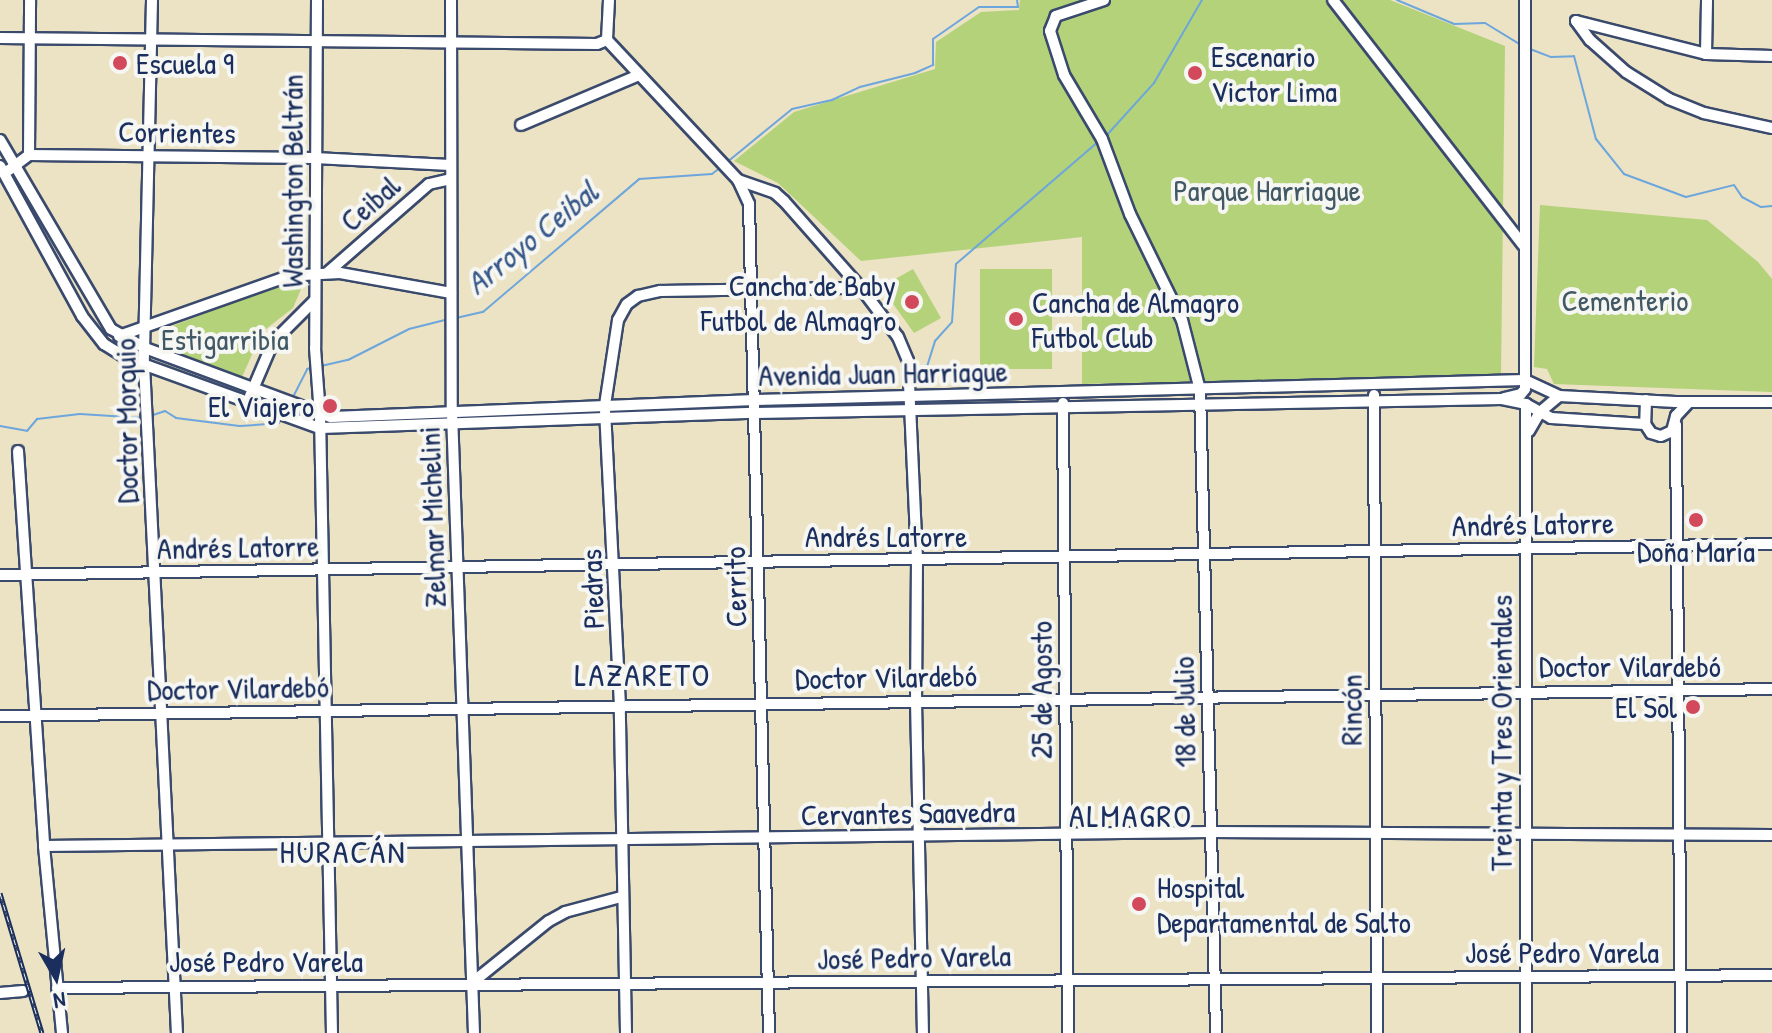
<!DOCTYPE html>
<html>
<head>
<meta charset="utf-8">
<style>
  body { margin:0 }
  #map { position:relative; width:1772px; height:1033px; overflow:hidden; background:#ece2c4; font-family:"Patrick Hand",sans-serif }
  div>[style] { position:absolute }
  [style*='--x'] { left:calc(var(--x)*1px); top:calc(var(--y)*1px); width:calc(var(--w)*1px); rotate:calc(var(--a)*1deg) }
  .green>* { inset:0; background:#b3d279; transform-origin:0 0 }
  .stream>* { height:2px; margin:-1px; padding:0 1px; transform-origin:1px; border-radius:1px; background:#6da6dc }
  .roads { filter:drop-shadow(2px 0 #3a4a6d) drop-shadow(-2px 0 #3a4a6d) drop-shadow(0 2px #3a4a6d) drop-shadow(0 -2px #3a4a6d) }
  .minor>* { height:10px; margin:-5px; padding:0 5px; transform-origin:5px; border-radius:5px; background:#fff }
  .rail>* { height:5px; margin-top:-2.5px; transform-origin:0; background:repeating-linear-gradient(90deg,#f6f6f2 0 6px,#1b2f5e 0 12px); box-sizing:border-box; border-block:2px solid #1b2f5e }
  .dots>* { width:22px; height:22px; translate:-50% -50%; box-sizing:border-box; border:4px solid #f6f6f2; border-radius:50% }
  span { translate:-50% -50%; white-space:nowrap; text-align:center; line-height:1.15; -webkit-text-stroke:8px #f6f6f2; paint-order:stroke }
  .poi-label { font-size:30px; color:#1b2f5e }
  .left { translate:0 -50%; text-align:left }
  .right { translate:-100% -50%; text-align:right }
  .street-label { font-size:30px; color:#1b2f5e }
  .park-label { font-size:30px; color:#415865 }
  .water-label { font-size:32px; color:#38598a; font-style:italic }
  .neighbourhood-label { font-size:32px; color:#1b2f5e; letter-spacing:2px }
  .north { position:absolute; left:16px; top:937px; width:80px; height:80px; -webkit-text-stroke:6px #f6f6f2; paint-order:stroke; rotate:171deg; font-size:22px; font-weight:700; line-height:32px; text-align:center; color:#1b2f5e }
  .north::after { content:''; display:block; margin:auto; width:28px; height:36px; background:#1b2f5e; clip-path:polygon(50% 0,100% 100%,50% 72%,0 100%) }
</style>
</head>
<body>
<div id="map">
  <div class="green">
    <i style="clip-path:polygon(1020px 0,1390px 0,1505px 46px,1501px 375px,1082px 384px,1082px 237px,861px 261px,778px 183px,734px 161px,794px 112px,935px 69px,936px 42px,981px 12px,1019px 10px)"></i>
    <i style="clip-path:polygon(1540px 205px,1707px 220px,1758px 262px,1772px 279px,1772px 392px,1554px 384px,1547px 369px,1534px 367px)"></i>
    <i style="clip-path:polygon(913px 269px,941px 318px,914px 333px,881px 287px)"></i>
    <i style="left:980px;top:269px;width:72px;height:100px"></i>
    <i style="clip-path:polygon(290px 281px,304px 282px,293px 308px,262px 332px,242px 377px,175px 354px,162px 330px)"></i>
  </div>
  <div class="stream">
    <i style="--x:1397;--y:0;--w:62;--a:22.8"></i>
    <i style="--x:1454;--y:24;--w:31;--a:-2"></i>
    <i style="--x:1485;--y:23;--w:42;--a:31.4"></i>
    <i style="--x:1530;--y:49;--w:22;--a:21"></i>
    <i style="--x:1551;--y:57;--w:23;--a:-2"></i>
    <i style="--x:1574;--y:56;--w:86;--a:75.2"></i>
    <i style="--x:1596;--y:139;--w:45;--a:51.3"></i>
    <i style="--x:1624;--y:174;--w:66;--a:20.4"></i>
    <i style="--x:1686;--y:197;--w:49;--a:-14"></i>
    <i style="--x:1734;--y:185;--w:14;--a:56"></i>
    <i style="--x:1742;--y:197;--w:21;--a:28"></i>
    <i style="--x:1761;--y:207;--w:11;--a:-5"></i>
    <i style="--x:1106;--y:136;--w:72;--a:-47.8"></i>
    <i style="--x:1154;--y:83;--w:96;--a:-60"></i>
    <i style="--x:726;--y:163;--w:85;--a:-39.3"></i>
    <i style="--x:792;--y:109;--w:41;--a:-12.7"></i>
    <i style="--x:832;--y:100;--w:31;--a:-25"></i>
    <i style="--x:860;--y:87;--w:57;--a:-14.3"></i>
    <i style="--x:915;--y:73;--w:20;--a:-24"></i>
    <i style="--x:933;--y:65;--w:26;--a:-90"></i>
    <i style="--x:933;--y:39;--w:56;--a:-34.8"></i>
    <i style="--x:979;--y:7;--w:39;--a:0"></i>
    <i style="--x:1018;--y:7;--w:7;--a:-98"></i>
    <i style="--x:456;--y:318;--w:28;--a:-13"></i>
    <i style="--x:483;--y:312;--w:205;--a:-40.4"></i>
    <i style="--x:639;--y:179;--w:73;--a:-3.9"></i>
    <i style="--x:712;--y:174;--w:11;--a:-38"></i>
    <i style="--x:321;--y:366;--w:28;--a:-13"></i>
    <i style="--x:348;--y:360;--w:68;--a:-26.9"></i>
    <i style="--x:409;--y:329;--w:38;--a:-14"></i>
    <i style="--x:921;--y:386;--w:47;--a:-72.7"></i>
    <i style="--x:935;--y:341;--w:25;--a:-48"></i>
    <i style="--x:952;--y:322;--w:58;--a:-86.1"></i>
    <i style="--x:956;--y:264;--w:189;--a:-40.7"></i>
    <i style="--x:292;--y:399;--w:34;--a:-63"></i>
    <i style="--x:307;--y:369;--w:4;--a:-14"></i>
    <i style="--x:150;--y:416;--w:16;--a:-18"></i>
    <i style="--x:165;--y:411;--w:13;--a:32"></i>
    <i style="--x:176;--y:418;--w:64;--a:7.1"></i>
    <i style="--x:240;--y:426;--w:39;--a:-4"></i>
    <i style="--x:279;--y:423;--w:4;--a:-63"></i>
    <i style="--x:0;--y:426;--w:27;--a:10"></i>
    <i style="--x:27;--y:431;--w:16;--a:-50"></i>
    <i style="--x:37;--y:419;--w:43;--a:-6.6"></i>
    <i style="--x:80;--y:414;--w:64;--a:3.6"></i>
  </div>
  <div class="roads">
    <div class="minor">
      <i style="--x:152;--y:0;--w:364;--a:91.3"></i>
      <i style="--x:144;--y:364;--w:670;--a:87.18"></i>
      <i style="--x:317;--y:0;--w:348;--a:90.3"></i>
      <i style="--x:315;--y:348;--w:67;--a:85.7"></i>
      <i style="--x:320;--y:415;--w:618;--a:88.89"></i>
      <i style="--x:451;--y:0;--w:413;--a:89.9"></i>
      <i style="--x:452;--y:413;--w:620;--a:87.97"></i>
      <i style="--x:609;--y:0;--w:40;--a:92.9"></i>
      <i style="--x:607;--y:40;--w:192;--a:46.9"></i>
      <i style="--x:738;--y:180;--w:26;--a:65"></i>
      <i style="--x:749;--y:204;--w:829;--a:88.62"></i>
      <i style="--x:1104;--y:0;--w:51;--a:161.6"></i>
      <i style="--x:1056;--y:16;--w:16;--a:112"></i>
      <i style="--x:1050;--y:31;--w:46;--a:72.3"></i>
      <i style="--x:1064;--y:75;--w:74;--a:59.3"></i>
      <i style="--x:1102;--y:139;--w:80;--a:69.5"></i>
      <i style="--x:1130;--y:214;--w:118;--a:63.9"></i>
      <i style="--x:1182;--y:320;--w:72;--a:75.6"></i>
      <i style="--x:1200;--y:390;--w:643;--a:88.57"></i>
      <i style="--x:1333;--y:0;--w:310;--a:52.2"></i>
      <i style="--x:1576;--y:21;--w:24;--a:54"></i>
      <i style="--x:1590;--y:40;--w:48;--a:41.6"></i>
      <i style="--x:1626;--y:72;--w:51;--a:32.1"></i>
      <i style="--x:1669;--y:99;--w:38;--a:22"></i>
      <i style="--x:1704;--y:113;--w:70;--a:12.4"></i>
      <i style="--x:1576;--y:21;--w:134;--a:14.2"></i>
      <i style="--x:1706;--y:54;--w:66;--a:1.7"></i>
      <i style="--x:0;--y:38;--w:597;--a:0.58"></i>
      <i style="--x:597;--y:44;--w:11;--a:-22"></i>
      <i style="--x:1706;--y:54;--w:54;--a:-88.9"></i>
      <i style="--x:521;--y:125;--w:128;--a:-23"></i>
      <i style="--x:0;--y:140;--w:219;--a:59.6"></i>
      <i style="--x:111;--y:329;--w:39;--a:29"></i>
      <i style="--x:145;--y:348;--w:198;--a:20.4"></i>
      <i style="--x:331;--y:417;--w:425;--a:-2.3"></i>
      <i style="--x:756;--y:400;--w:769;--a:-1.49"></i>
      <i style="--x:1525;--y:380;--w:38;--a:25"></i>
      <i style="--x:1559;--y:396;--w:117;--a:2.9"></i>
      <i style="--x:1676;--y:402;--w:96;--a:0"></i>
      <i style="--x:29;--y:155;--w:155;--a:-89.6"></i>
      <i style="--x:0;--y:166;--w:171;--a:61.3"></i>
      <i style="--x:82;--y:316;--w:36;--a:52"></i>
      <i style="--x:104;--y:344;--w:26;--a:32"></i>
      <i style="--x:126;--y:358;--w:205;--a:19.9"></i>
      <i style="--x:319;--y:428;--w:437;--a:-2"></i>
      <i style="--x:756;--y:413;--w:746;--a:-1.08"></i>
      <i style="--x:1502;--y:399;--w:25;--a:12"></i>
      <i style="--x:1526;--y:404;--w:29;--a:29"></i>
      <i style="--x:1551;--y:418;--w:94;--a:3.7"></i>
      <i style="--x:9;--y:170;--w:25;--a:-37"></i>
      <i style="--x:29;--y:155;--w:286;--a:0.6"></i>
      <i style="--x:315;--y:158;--w:135;--a:3"></i>
      <i style="--x:738;--y:180;--w:39;--a:19"></i>
      <i style="--x:775;--y:193;--w:12;--a:42"></i>
      <i style="--x:784;--y:201;--w:116;--a:48.5"></i>
      <i style="--x:861;--y:288;--w:61;--a:52.9"></i>
      <i style="--x:898;--y:337;--w:26;--a:67"></i>
      <i style="--x:908;--y:361;--w:199;--a:87.4"></i>
      <i style="--x:917;--y:560;--w:141;--a:90.4"></i>
      <i style="--x:916;--y:701;--w:332;--a:88.8"></i>
      <i style="--x:327;--y:273;--w:135;--a:-41.1"></i>
      <i style="--x:429;--y:184;--w:22;--a:-13"></i>
      <i style="--x:119;--y:336;--w:177;--a:-19.5"></i>
      <i style="--x:286;--y:277;--w:17;--a:-7"></i>
      <i style="--x:303;--y:275;--w:37;--a:-3"></i>
      <i style="--x:340;--y:273;--w:113;--a:10.2"></i>
      <i style="--x:1374;--y:395;--w:638;--a:89.73"></i>
      <i style="--x:250;--y:396;--w:59;--a:-66.9"></i>
      <i style="--x:273;--y:342;--w:59;--a:-45"></i>
      <i style="--x:1504;--y:398;--w:17;--a:-13"></i>
      <i style="--x:1521;--y:394;--w:6;--a:-51"></i>
      <i style="--x:1525;--y:389;--w:389;--a:-90"></i>
      <i style="--x:1646;--y:400;--w:24;--a:92"></i>
      <i style="--x:1645;--y:424;--w:11;--a:56"></i>
      <i style="--x:1651;--y:433;--w:10;--a:17"></i>
      <i style="--x:1661;--y:436;--w:12;--a:-24"></i>
      <i style="--x:1672;--y:431;--w:16;--a:-75"></i>
      <i style="--x:1676;--y:416;--w:19;--a:-47"></i>
      <i style="--x:1063;--y:403;--w:630;--a:89.55"></i>
      <i style="--x:1526;--y:404;--w:629;--a:90"></i>
      <i style="--x:1676;--y:425;--w:608;--a:89.53"></i>
      <i style="--x:1529;--y:431;--w:22;--a:-60"></i>
      <i style="--x:1540;--y:412;--w:25;--a:-40"></i>
      <i style="--x:18;--y:451;--w:396;--a:86.2"></i>
      <i style="--x:44;--y:846;--w:188;--a:84.5"></i>
      <i style="--x:0;--y:575;--w:1772;--a:-1"></i>
      <i style="--x:0;--y:716;--w:1772;--a:-0.87"></i>
      <i style="--x:44;--y:846;--w:1167;--a:-0.69"></i>
      <i style="--x:1211;--y:832;--w:561;--a:0.31"></i>
      <i style="--x:473;--y:982;--w:97;--a:-38.8"></i>
      <i style="--x:549;--y:921;--w:18;--a:-29"></i>
      <i style="--x:565;--y:912;--w:58;--a:-15"></i>
      <i style="--x:57;--y:988;--w:1715;--a:-0.43"></i>
      <i style="--x:0;--y:993;--w:23;--a:-5"></i>
      <i style="--x:626;--y:1033;--w:327;--a:-91.1"></i>
      <i style="--x:620;--y:706;--w:301;--a:-92.9"></i>
      <i style="--x:605;--y:405;--w:86;--a:-81.3"></i>
      <i style="--x:618;--y:320;--w:18;--a:-61"></i>
      <i style="--x:627;--y:304;--w:14;--a:-36"></i>
      <i style="--x:638;--y:296;--w:23;--a:-13"></i>
      <i style="--x:660;--y:291;--w:201;--a:-0.9"></i>
    </div>
  </div>
  <div class="rail">
    <i style="--x:0;--y:893;--w:146;--a:73.3"></i>
  </div>
  <div class="dots">
    <i style="left:120px;top:63px;background:#d1495b"></i>
    <i style="left:1195px;top:73px;background:#d1495b"></i>
    <i style="left:912px;top:302px;background:#d1495b"></i>
    <i style="left:1016px;top:319px;background:#d1495b"></i>
    <i style="left:330px;top:406px;background:#d1495b"></i>
    <i style="left:1696px;top:520px;background:#d1495b"></i>
    <i style="left:1693px;top:707px;background:#d1495b"></i>
    <i style="left:1139px;top:904px;background:#d1495b"></i>
  </div>
  <div class="poi-label">
    <span class="left" style="left:1211px;top:73px">Escenario<br>Victor Lima</span>
    <span class="left" style="left:136px;top:63px">Escuela 9</span>
    <span class="right" style="left:896px;top:302px">Cancha de Baby<br>Futbol de Almagro</span>
    <span class="left" style="left:1032px;top:319px">Cancha de Almagro<br>Futbol Club</span>
    <span class="right" style="left:314px;top:406px">El Viajero</span>
    <span style="left:1696px;top:551px">Doña María</span>
    <span class="right" style="left:1677px;top:707px">El Sol</span>
    <span class="left" style="left:1157px;top:904px">Hospital<br>Departamental de Salto</span>
  </div>
  <div class="street-label">
    <span style="left:177px;top:132px;rotate:1deg">Corrientes</span>
    <span style="left:292px;top:181px;rotate:-90deg">Washington Beltrán</span>
    <span style="left:370px;top:203px;rotate:-41deg">Ceibal</span>
    <span style="left:883px;top:373px;rotate:-1deg">Avenida Juan Harriague</span>
    <span style="left:126px;top:421px;rotate:-91deg">Doctor Morquio</span>
    <span style="left:432px;top:517px;rotate:-92deg">Zelmar Michelini</span>
    <span style="left:1533px;top:524px;rotate:-1deg">Andrés Latorre</span>
    <span style="left:886px;top:536px">Andrés Latorre</span>
    <span style="left:238px;top:547px;rotate:-1deg">Andrés Latorre</span>
    <span style="left:735px;top:587px;rotate:-91deg">Cerrito</span>
    <span style="left:592px;top:589px;rotate:-92deg">Piedras</span>
    <span style="left:1630px;top:666px">Doctor Vilardebó</span>
    <span style="left:886px;top:677px;rotate:-1deg">Doctor Vilardebó</span>
    <span style="left:238px;top:688px;rotate:-1deg">Doctor Vilardebó</span>
    <span style="left:1041px;top:690px;rotate:-90deg">25 de Agosto</span>
    <span style="left:1351px;top:710px;rotate:-90deg">Rincón</span>
    <span style="left:1184px;top:712px;rotate:-91deg">18 de Julio</span>
    <span style="left:1501px;top:733px;rotate:-90deg">Treinta y Tres Orientales</span>
    <span style="left:908px;top:813px;rotate:-1deg">Cervantes Saavedra</span>
    <span style="left:1562px;top:952px">José Pedro Varela</span>
    <span style="left:914px;top:957px;rotate:-1deg">José Pedro Varela</span>
    <span style="left:266px;top:961px">José Pedro Varela</span>
  </div>
  <div class="park-label">
    <span style="left:1267px;top:190px">Parque Harriague</span>
    <span style="left:1625px;top:300px">Cementerio</span>
    <span style="left:225px;top:339px">Estigarribia</span>
  </div>
  <div class="water-label">
    <span style="left:532px;top:238px;rotate:-39deg">Arroyo Ceibal</span>
  </div>
  <div class="neighbourhood-label">
    <span style="left:643px;top:675px">LAZARETO</span>
    <span style="left:1131px;top:816px">ALMAGRO</span>
    <span style="left:343px;top:852px">HURACÁN</span>
  </div>
  <div class="north">N</div>
</div>
</body>
</html>
